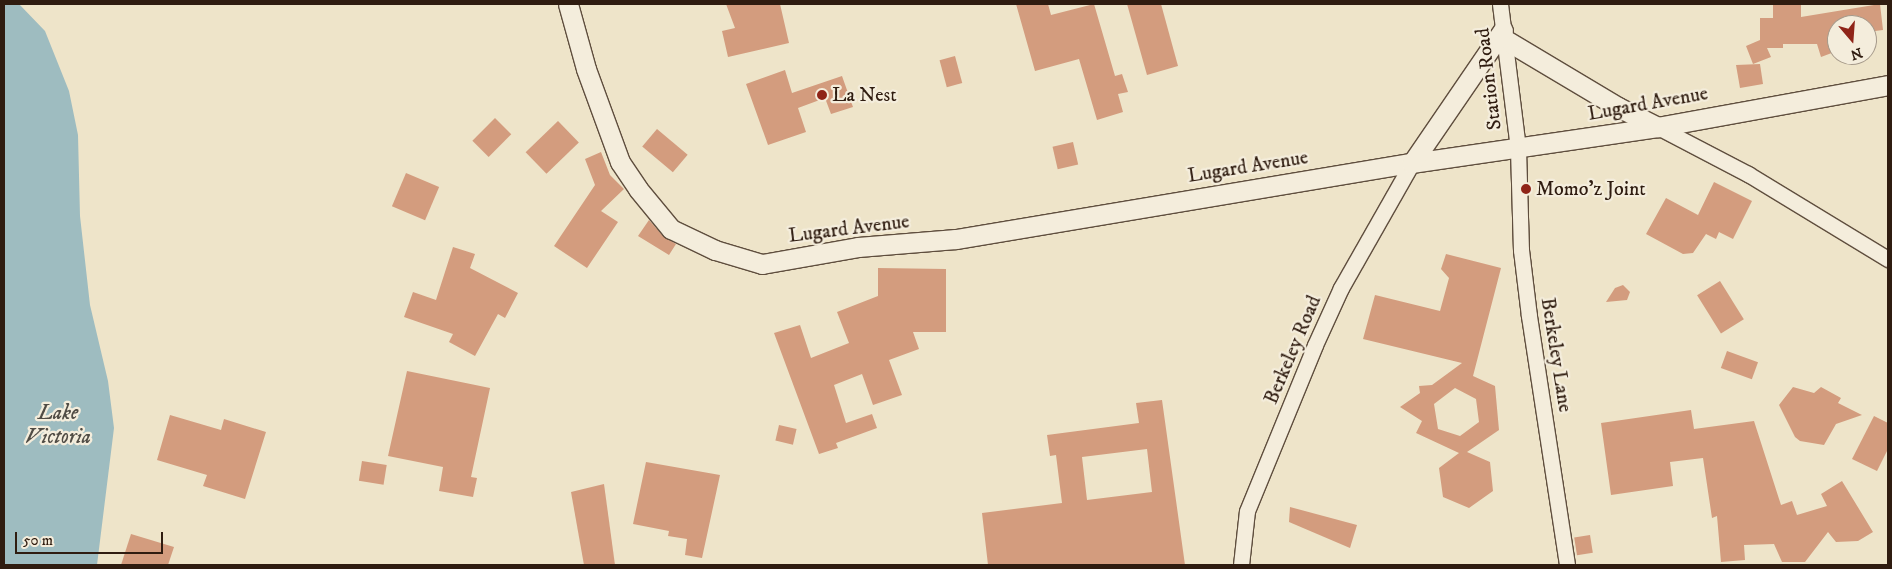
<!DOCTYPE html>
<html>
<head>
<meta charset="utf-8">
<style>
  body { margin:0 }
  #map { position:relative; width:1892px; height:569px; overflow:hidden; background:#eee4c9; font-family:"IM FELL DW Pica",serif }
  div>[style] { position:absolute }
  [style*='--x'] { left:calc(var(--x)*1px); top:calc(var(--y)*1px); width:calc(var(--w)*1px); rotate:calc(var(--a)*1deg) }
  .water>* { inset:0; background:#9ebcc0 }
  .building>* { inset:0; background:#d39c7e; transform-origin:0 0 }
  .roads { filter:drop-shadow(1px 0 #5f4e3e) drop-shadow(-1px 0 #5f4e3e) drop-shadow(0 1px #5f4e3e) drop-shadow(0 -1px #5f4e3e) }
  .minor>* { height:15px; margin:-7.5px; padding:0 7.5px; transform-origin:7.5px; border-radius:7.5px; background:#f4eddc }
  .tertiary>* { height:19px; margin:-9.5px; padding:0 9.5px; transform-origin:9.5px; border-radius:9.5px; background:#f4eddc }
  .dots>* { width:14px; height:14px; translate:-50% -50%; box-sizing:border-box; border:2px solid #f4eddc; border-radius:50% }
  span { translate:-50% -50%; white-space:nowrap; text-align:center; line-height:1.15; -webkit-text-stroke:4.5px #f4eddc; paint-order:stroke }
  .street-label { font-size:20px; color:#2f1c10 }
  .poi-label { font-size:20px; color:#2f1c10 }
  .left { translate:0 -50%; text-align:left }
  .water-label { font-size:21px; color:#504c45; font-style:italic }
  .frame { position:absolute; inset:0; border:5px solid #2f1c10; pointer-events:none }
  .north { position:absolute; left:1827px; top:15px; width:50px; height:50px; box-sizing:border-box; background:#f4eddc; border:1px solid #a5998a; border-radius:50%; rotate:162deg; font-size:14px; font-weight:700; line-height:20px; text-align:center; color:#2f1c10 }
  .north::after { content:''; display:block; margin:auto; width:18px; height:22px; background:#8f2418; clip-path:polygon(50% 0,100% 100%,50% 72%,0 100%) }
  .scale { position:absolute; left:15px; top:532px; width:148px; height:22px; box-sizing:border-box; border:2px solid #2f1c10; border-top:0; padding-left:6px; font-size:15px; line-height:18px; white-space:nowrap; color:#2f1c10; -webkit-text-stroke:4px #f4eddc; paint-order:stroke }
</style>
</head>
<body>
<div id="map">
  <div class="water">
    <i style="clip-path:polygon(4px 4px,19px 4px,45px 31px,69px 91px,78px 135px,80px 216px,90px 305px,108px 381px,114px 428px,97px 565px,4px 565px)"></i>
  </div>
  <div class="building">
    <i style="clip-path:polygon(726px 4px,780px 4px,789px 43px,728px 57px,722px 31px,735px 28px)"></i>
    <i style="clip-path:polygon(1016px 4px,1048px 4px,1051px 15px,1094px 4px,1115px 76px,1122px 74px,1128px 92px,1118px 94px,1123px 112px,1097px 120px,1079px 59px,1035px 71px)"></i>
    <i style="clip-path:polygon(1127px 4px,1161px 4px,1178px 66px,1147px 75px)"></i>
    <i style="clip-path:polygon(1773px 4px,1801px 4px,1801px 17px,1880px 4px,1883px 30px,1867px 32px,1867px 25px,1837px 25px,1837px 51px,1821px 57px,1817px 44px,1783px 44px,1783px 48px,1767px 48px,1771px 57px,1753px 64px,1746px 46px,1760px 40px,1760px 18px,1773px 18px)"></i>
    <i style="left:955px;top:56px;width:28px;height:16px;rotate:75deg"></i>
    <i style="clip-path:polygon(1760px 64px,1763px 84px,1740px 88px,1736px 65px)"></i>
    <i style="clip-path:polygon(785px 70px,792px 93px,842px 76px,853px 107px,831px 114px,825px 98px,798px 108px,806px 132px,768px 145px,746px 84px)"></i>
    <i style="left:495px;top:118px;width:23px;height:32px;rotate:45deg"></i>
    <i style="left:558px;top:121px;width:30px;height:45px;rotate:46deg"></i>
    <i style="left:657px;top:129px;width:40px;height:23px;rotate:40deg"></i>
    <i style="left:1073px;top:142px;width:23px;height:21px;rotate:77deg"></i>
    <i style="clip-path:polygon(601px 152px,610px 175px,624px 189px,601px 211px,618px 222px,587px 268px,554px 246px,595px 185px,585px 159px)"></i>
    <i style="left:406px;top:173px;width:36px;height:36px;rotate:23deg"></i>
    <i style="clip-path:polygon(1714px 182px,1752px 201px,1733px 239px,1719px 232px,1716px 239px,1706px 234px,1693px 253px,1683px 254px,1646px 234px,1666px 198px,1698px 215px)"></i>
    <i style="clip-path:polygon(649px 220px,663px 236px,676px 244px,669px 255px,638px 236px)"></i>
    <i style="clip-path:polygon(453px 247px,475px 254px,470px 268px,518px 293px,505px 318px,498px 314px,475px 356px,449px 342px,453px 334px,404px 317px,413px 292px,436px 300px)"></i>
    <i style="clip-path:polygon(evenodd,1446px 254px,1501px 268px,1473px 376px,1495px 386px,1499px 430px,1467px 452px,1490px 462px,1493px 491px,1469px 508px,1443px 497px,1439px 468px,1459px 453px,1416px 433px,1422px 421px,1400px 407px,1420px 393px,1419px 386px,1432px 385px,1462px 363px,1363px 339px,1375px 295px,1440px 311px,1449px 278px,1441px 269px,1446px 254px,1455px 388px,1476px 399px,1479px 422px,1460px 436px,1438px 429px,1434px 404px,1455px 388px)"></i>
    <i style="clip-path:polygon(878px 268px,946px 269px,946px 332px,913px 332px,919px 349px,889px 360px,902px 395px,873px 405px,862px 374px,834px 385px,846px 423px,872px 414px,877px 428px,836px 443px,838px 448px,819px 454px,774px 333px,800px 325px,811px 358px,849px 343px,837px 312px,878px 296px)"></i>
    <i style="left:1720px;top:281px;width:45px;height:27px;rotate:58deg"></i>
    <i style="clip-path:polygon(1623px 285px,1630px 292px,1627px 300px,1606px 302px,1615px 288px)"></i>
    <i style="left:1727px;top:351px;width:33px;height:18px;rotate:20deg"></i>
    <i style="clip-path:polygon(407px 371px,490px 388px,471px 477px,477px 478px,473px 497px,439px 491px,443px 467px,388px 456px)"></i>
    <i style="clip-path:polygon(1793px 387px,1814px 393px,1821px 387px,1841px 398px,1838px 403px,1862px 415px,1836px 424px,1824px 445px,1800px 441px,1795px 437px,1779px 405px)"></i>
    <i style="clip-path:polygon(evenodd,1162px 400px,1185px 565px,988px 565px,982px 513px,1062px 503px,1056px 455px,1050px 456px,1047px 435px,1139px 423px,1136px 403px,1162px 400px,1147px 449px,1152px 492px,1087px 500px,1082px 457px,1147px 449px)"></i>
    <i style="clip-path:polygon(1691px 410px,1694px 429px,1754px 421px,1781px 505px,1792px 501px,1797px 515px,1827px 506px,1821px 494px,1842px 481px,1873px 532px,1858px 541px,1836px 542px,1828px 532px,1805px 562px,1782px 562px,1774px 544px,1744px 545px,1745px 560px,1721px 562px,1717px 516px,1712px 518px,1703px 458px,1670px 462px,1673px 486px,1611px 495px,1601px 423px)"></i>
    <i style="clip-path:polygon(170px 415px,221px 430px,224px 419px,266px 432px,245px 499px,203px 486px,207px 475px,157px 460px)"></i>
    <i style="clip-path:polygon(1874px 416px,1888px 423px,1888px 449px,1877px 471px,1852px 459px)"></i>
    <i style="left:779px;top:425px;width:18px;height:16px;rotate:13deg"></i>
    <i style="left:362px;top:461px;width:25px;height:20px;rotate:9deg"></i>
    <i style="clip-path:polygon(646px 462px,720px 475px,702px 558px,685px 555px,687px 539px,668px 536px,669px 531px,633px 524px)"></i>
    <i style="clip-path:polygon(604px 484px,615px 565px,584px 565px,571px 492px)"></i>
    <i style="clip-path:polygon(1290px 507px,1357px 525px,1350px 548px,1289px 522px)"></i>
    <i style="clip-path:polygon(131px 534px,174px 547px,168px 565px,121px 565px)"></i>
    <i style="left:1590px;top:535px;width:18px;height:16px;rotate:81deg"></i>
  </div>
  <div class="roads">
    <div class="minor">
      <i style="--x:1500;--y:4;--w:146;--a:82.9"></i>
      <i style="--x:1518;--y:149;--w:101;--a:88.3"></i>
      <i style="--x:1521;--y:250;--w:66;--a:83.1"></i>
      <i style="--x:1529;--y:316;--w:252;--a:81.3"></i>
      <i style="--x:1658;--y:127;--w:102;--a:27.6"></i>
      <i style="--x:1748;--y:174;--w:164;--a:31.3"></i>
      <i style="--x:1241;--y:565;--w:54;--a:-83.7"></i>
      <i style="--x:1247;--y:511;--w:179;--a:-67.7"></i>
      <i style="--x:1315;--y:345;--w:63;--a:-65.5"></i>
      <i style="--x:1341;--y:288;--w:144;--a:-60.4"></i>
    </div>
    <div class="tertiary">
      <i style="--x:568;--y:4;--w:67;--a:74.5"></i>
      <i style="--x:586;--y:69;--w:99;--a:69.9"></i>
      <i style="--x:620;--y:162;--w:32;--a:56"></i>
      <i style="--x:638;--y:189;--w:52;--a:50.5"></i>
      <i style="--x:671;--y:229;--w:49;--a:25.5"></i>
      <i style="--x:715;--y:250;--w:49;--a:16.6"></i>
      <i style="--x:762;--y:264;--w:97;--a:-10"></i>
      <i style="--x:858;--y:247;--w:98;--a:-4.7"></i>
      <i style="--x:956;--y:239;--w:462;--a:-9.5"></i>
      <i style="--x:1412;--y:163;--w:249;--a:-8.3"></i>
      <i style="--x:1658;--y:127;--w:234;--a:-10.3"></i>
      <i style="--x:1504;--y:39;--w:133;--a:30.8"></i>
      <i style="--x:1618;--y:107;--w:45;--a:26.6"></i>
      <i style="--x:1412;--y:163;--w:161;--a:-55.6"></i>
    </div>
  </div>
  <div class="dots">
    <i style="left:822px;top:95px;background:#8f2418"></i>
    <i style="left:1526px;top:189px;background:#8f2418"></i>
  </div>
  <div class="street-label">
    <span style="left:1489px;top:79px;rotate:-97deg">Station Road</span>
    <span style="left:1648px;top:104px;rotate:-10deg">Lugard Avenue</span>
    <span style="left:1248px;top:167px;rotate:-9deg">Lugard Avenue</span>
    <span style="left:849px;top:229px;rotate:-7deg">Lugard Avenue</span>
    <span style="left:1293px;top:350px;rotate:-67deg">Berkeley Road</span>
    <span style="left:1556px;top:355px;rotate:81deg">Berkeley Lane</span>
  </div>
  <div class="poi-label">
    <span class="left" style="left:832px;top:95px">La Nest</span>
    <span class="left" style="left:1536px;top:189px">Momo'z Joint</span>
  </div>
  <div class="water-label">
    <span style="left:58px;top:425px">Lake<br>Victoria</span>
  </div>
  <div class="frame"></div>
  <div class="north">N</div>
  <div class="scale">50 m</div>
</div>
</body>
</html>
